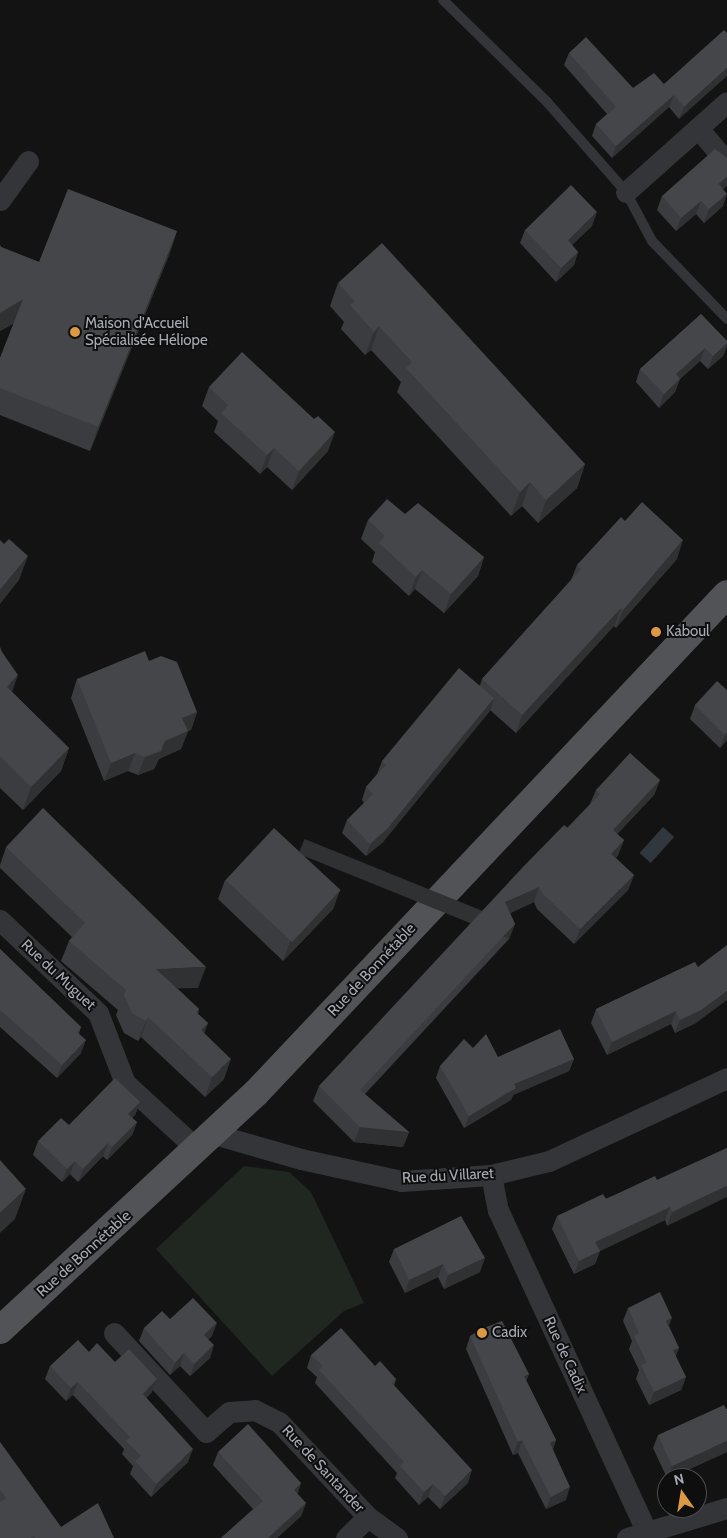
<!DOCTYPE html>
<html>
<head>
<meta charset="utf-8">
<style>
  body { margin:0 }
  #map { position:relative; width:727px; height:1538px; overflow:hidden; background:#131314; font-family:Cabin,sans-serif }
  div>[style] { position:absolute }
  [style*='--x'] { left:calc(var(--x)*1px); top:calc(var(--y)*1px); width:calc(var(--w)*1px); rotate:calc(var(--a)*1deg) }
  .green>* { inset:0; background:#202620 }
  .water>* { inset:0; background:#30383d; transform-origin:0 0 }
  .lane>* { height:10px; margin:-5px; padding:0 5px; transform-origin:5px; border-radius:5px; background:#343539 }
  .street>* { height:21px; margin:-10.5px; padding:0 10.5px; transform-origin:10.5px; border-radius:10.5px; background:#343539 }
  .primary>* { height:28px; margin:-14px; padding:0 14px; transform-origin:14px; border-radius:14px; background:#515357 }
  .wall>* { inset:0; background:#3b3c3f }
  .shaded-wall>* { inset:0; background:#303133; transform-origin:0 0 }
  .building>* { inset:0; background:#454649; transform-origin:0 0 }
  .dots>* { width:14px; height:14px; translate:-50% -50%; box-sizing:border-box; border:2px solid #0e0e0f; border-radius:50% }
  span { translate:-50% -50%; white-space:nowrap; text-align:center; line-height:1.15; -webkit-text-stroke:4px #0e0e0f; paint-order:stroke }
  .poi-label { font-size:15px; color:#a6abb3 }
  .left { translate:0 -50%; text-align:left }
  .street-label { font-size:15px; color:#a6abb3 }
  .north { position:absolute; left:657px; top:1468px; width:50px; height:50px; box-sizing:border-box; background:#0e0e0f; border:1px solid #4b4d51; border-radius:50%; rotate:347deg; font-size:14px; font-weight:700; line-height:20px; text-align:center; color:#a6abb3 }
  .north::after { content:''; display:block; margin:auto; width:18px; height:22px; background:#dc9943; clip-path:polygon(50% 0,100% 100%,50% 72%,0 100%) }
</style>
</head>
<body>
<div id="map">
  <div class="green">
    <i style="clip-path:polygon(244px 1166px,289px 1172px,311px 1192px,364px 1303px,344px 1311px,272px 1376px,156px 1249px)"></i>
  </div>
  <div class="water">
    <i style="left:663px;top:827px;width:15px;height:35px;rotate:42deg"></i>
  </div>
  <div class="lane">
    <i style="--x:443;--y:0;--w:146;--a:44.4"></i>
    <i style="--x:547;--y:102;--w:120;--a:48.7"></i>
    <i style="--x:626;--y:192;--w:55;--a:62"></i>
    <i style="--x:652;--y:241;--w:108;--a:46.1"></i>
  </div>
  <div class="street">
    <i style="--x:698;--y:128;--w:40;--a:50"></i>
    <i style="--x:724;--y:159;--w:4;--a:-45"></i>
    <i style="--x:626;--y:192;--w:135;--a:-41.7"></i>
    <i style="--x:0;--y:200;--w:48;--a:-54.3"></i>
    <i style="--x:0;--y:920;--w:135;--a:43.5"></i>
    <i style="--x:98;--y:1013;--w:75;--a:68.9"></i>
    <i style="--x:125;--y:1083;--w:98;--a:42.5"></i>
    <i style="--x:214;--y:1134;--w:91;--a:16"></i>
    <i style="--x:301;--y:1159;--w:103;--a:12.3"></i>
    <i style="--x:402;--y:1181;--w:89;--a:-3.9"></i>
    <i style="--x:491;--y:1175;--w:60;--a:-13.6"></i>
    <i style="--x:549;--y:1161;--w:196;--a:-25"></i>
    <i style="--x:491;--y:1175;--w:36;--a:79"></i>
    <i style="--x:498;--y:1210;--w:355;--a:65.2"></i>
    <i style="--x:114;--y:1333;--w:135;--a:47.1"></i>
    <i style="--x:206;--y:1432;--w:30;--a:-41"></i>
    <i style="--x:229;--y:1412;--w:26;--a:-4"></i>
    <i style="--x:255;--y:1410;--w:27;--a:27"></i>
    <i style="--x:279;--y:1422;--w:130;--a:46.9"></i>
    <i style="--x:368;--y:1517;--w:36;--a:36"></i>
    <i style="--x:346;--y:1538;--w:30;--a:-44"></i>
    <i style="--x:627;--y:1538;--w:104;--a:-16.7"></i>
  </div>
  <div class="primary">
    <i style="--x:0;--y:1330;--w:349;--a:-42.8"></i>
    <i style="--x:256;--y:1093;--w:686;--a:-46.65"></i>
  </div>
  <div class="wall">
    <i style="clip-path:polygon(727px 33px,679px 119px,669px 107px,612px 158px,592px 136px,596px 124px,607px 114px,564px 65px,569px 53px,633px 88px,664px 84px)"></i>
    <i style="clip-path:polygon(723px 189px,723px 206px,704px 223px,696px 214px,676px 231px,657px 210px,662px 196px)"></i>
    <i style="clip-path:polygon(592px 226px,572px 245px,578px 252px,574px 265px,556px 282px,520px 243px,525px 230px)"></i>
    <i style="clip-path:polygon(177px 231px,169px 255px,90px 451px,0 415px,0 358px,14px 323px,0 331px,0 245px,1px 247px,39px 262px)"></i>
    <i style="clip-path:polygon(338px 283px,585px 464px,577px 488px,538px 523px,522px 506px,511px 516px,397px 392px,401px 382px,371px 350px,365px 355px,341px 329px,344px 322px,330px 306px)"></i>
    <i style="clip-path:polygon(701px 314px,727px 341px,727px 346px,723px 356px,708px 369px,700px 361px,680px 379px,675px 392px,659px 408px,636px 382px,640px 369px)"></i>
    <i style="clip-path:polygon(209px 387px,328px 451px,292px 490px,267px 467px,260px 474px,214px 432px,218px 421px,202px 406px)"></i>
    <i style="clip-path:polygon(405px 514px,484px 557px,478px 576px,444px 613px,415px 589px,409px 596px,372px 562px,375px 552px,361px 539px,368px 520px)"></i>
    <i style="clip-path:polygon(625px 521px,677px 559px,616px 628px,614px 626px,516px 733px,490px 710px,383px 842px,366px 856px,342px 833px,347px 820px,364px 803px,362px 800px,366px 787px,377px 774px,382px 761px,480px 685px,482px 679px,571px 580px,577px 565px)"></i>
    <i style="clip-path:polygon(0 647px,12px 692px,69px 748px,61px 771px,23px 810px,0 788px)"></i>
    <i style="clip-path:polygon(149px 661px,197px 712px,191px 730px,188px 731px,181px 749px,159px 759px,154px 769px,138px 775px,128px 771px,104px 781px,71px 698px,77px 679px)"></i>
    <i style="clip-path:polygon(727px 690px,727px 740px,720px 748px,690px 719px,695px 705px)"></i>
    <i style="clip-path:polygon(660px 780px,654px 795px,617px 834px,624px 840px,618px 855px,616px 858px,634px 875px,628px 890px,574px 944px,537px 909px,534px 902px,510px 913px,515px 924px,509px 939px,365px 1094px,409px 1132px,403px 1147px,354px 1142px,313px 1101px,319px 1086px,590px 804px,596px 790px)"></i>
    <i style="clip-path:polygon(6px 847px,198px 988px,177px 988px,199px 1009px,198px 1014px,208px 1023px,204px 1033px,224px 1079px,205px 1097px,141px 1037px,138px 1041px,124px 1033px,116px 1015px,118px 1010px,61px 961px,69px 941px,72px 937px,0 868px,0 865px)"></i>
    <i style="clip-path:polygon(225px 880px,340px 890px,333px 909px,283px 961px,218px 899px)"></i>
    <i style="clip-path:polygon(0 949px,81px 1027px,79px 1034px,81px 1053px,57px 1078px,0 1027px)"></i>
    <i style="clip-path:polygon(695px 962px,696px 1023px,675px 1033px,671px 1024px,607px 1055px,591px 1023px,596px 1009px)"></i>
    <i style="clip-path:polygon(473px 1048px,498px 1057px,574px 1059px,569px 1071px,513px 1095px,511px 1100px,464px 1128px,436px 1078px,440px 1066px)"></i>
    <i style="clip-path:polygon(140px 1102px,135px 1115px,132px 1118px,137px 1122px,132px 1135px,107px 1160px,103px 1156px,78px 1182px,70px 1174px,62px 1182px,33px 1155px,38px 1141px,69px 1125px)"></i>
    <i style="clip-path:polygon(727px 1148px,667px 1226px,665px 1220px,600px 1251px,595px 1264px,574px 1274px,552px 1229px,557px 1216px,657px 1180px)"></i>
    <i style="clip-path:polygon(394px 1249px,480px 1272px,444px 1289px,438px 1277px,405px 1293px,389px 1262px)"></i>
    <i style="clip-path:polygon(628px 1308px,669px 1326px,679px 1348px,675px 1356px,686px 1377px,681px 1390px,649px 1405px,636px 1379px,639px 1370px,629px 1349px,632px 1341px,623px 1321px)"></i>
    <i style="clip-path:polygon(170px 1319px,212px 1336px,208px 1339px,210px 1358px,190px 1376px,180px 1366px,170px 1375px,139px 1341px,144px 1328px)"></i>
    <i style="clip-path:polygon(470px 1336px,529px 1374px,526px 1380px,556px 1440px,553px 1449px,566px 1500px,546px 1509px,518px 1453px,513px 1455px,466px 1349px)"></i>
    <i style="clip-path:polygon(89px 1352px,115px 1362px,152px 1392px,146px 1398px,188px 1462px,151px 1497px,130px 1474px,133px 1466px,122px 1454px,124px 1449px,73px 1395px,66px 1401px,45px 1379px,50px 1366px)"></i>
    <i style="clip-path:polygon(311px 1355px,375px 1366px,396px 1379px,394px 1386px,468px 1483px,440px 1509px,428px 1497px,419px 1505px,395px 1478px,397px 1473px,315px 1383px,317px 1377px,307px 1368px)"></i>
    <i style="clip-path:polygon(658px 1435px,727px 1452px,670px 1478px,667px 1478px,653px 1448px)"></i>
    <i style="clip-path:polygon(0 1442px,61px 1527px,114px 1538px,0 1538px)"></i>
    <i style="clip-path:polygon(218px 1452px,301px 1483px,297px 1494px,306px 1503px,301px 1516px,277px 1538px,221px 1538px,253px 1509px,213px 1465px)"></i>
  </div>
  <div class="shaded-wall">
    <i style="clip-path:polygon(727px 68px,727px 76px,679px 119px,684px 107px)"></i>
    <i style="clip-path:polygon(674px 95px,669px 107px,612px 158px,616px 146px)"></i>
    <i style="clip-path:polygon(727px 177px,727px 186px,714px 197px,719px 184px)"></i>
    <i style="clip-path:polygon(727px 194px,723px 206px,704px 223px,709px 209px)"></i>
    <i style="clip-path:polygon(701px 201px,696px 214px,676px 231px,681px 218px)"></i>
    <i style="clip-path:polygon(597px 212px,592px 226px,563px 253px,568px 240px)"></i>
    <i style="clip-path:polygon(177px 231px,169px 255px,90px 451px,98px 427px)"></i>
    <i style="clip-path:polygon(578px 252px,574px 265px,556px 282px,561px 268px)"></i>
    <i style="clip-path:polygon(23px 299px,15px 323px,0 331px,0 313px)"></i>
    <i style="clip-path:polygon(379px 326px,371px 350px,365px 355px,374px 332px)"></i>
    <i style="clip-path:polygon(727px 343px,727px 346px,723px 356px,708px 369px,713px 356px)"></i>
    <i style="clip-path:polygon(705px 348px,700px 361px,671px 387px,676px 374px)"></i>
    <i style="clip-path:polygon(680px 379px,675px 392px,659px 408px,664px 394px)"></i>
    <i style="clip-path:polygon(335px 432px,328px 451px,292px 490px,299px 471px)"></i>
    <i style="clip-path:polygon(274px 448px,267px 467px,260px 474px,267px 455px)"></i>
    <i style="clip-path:polygon(585px 464px,577px 488px,538px 523px,546px 500px)"></i>
    <i style="clip-path:polygon(530px 482px,522px 506px,511px 516px,520px 492px)"></i>
    <i style="clip-path:polygon(683px 540px,677px 559px,616px 628px,623px 610px)"></i>
    <i style="clip-path:polygon(28px 556px,19px 580px,0 604px,0 590px)"></i>
    <i style="clip-path:polygon(484px 557px,478px 576px,444px 613px,451px 594px)"></i>
    <i style="clip-path:polygon(422px 570px,415px 589px,409px 596px,416px 577px)"></i>
    <i style="clip-path:polygon(621px 608px,614px 626px,516px 733px,522px 715px)"></i>
    <i style="clip-path:polygon(18px 675px,10px 698px,7px 687px)"></i>
    <i style="clip-path:polygon(494px 698px,490px 711px,383px 842px,366px 856px,370px 844px)"></i>
    <i style="clip-path:polygon(197px 712px,191px 730px,188px 731px,181px 749px,159px 759px,154px 769px,138px 775px,145px 757px,165px 741px,182px 718px)"></i>
    <i style="clip-path:polygon(727px 732px,727px 740px,720px 748px,725px 735px)"></i>
    <i style="clip-path:polygon(69px 748px,61px 771px,23px 810px,31px 787px)"></i>
    <i style="clip-path:polygon(135px 753px,128px 771px,104px 781px,111px 763px)"></i>
    <i style="clip-path:polygon(660px 780px,654px 795px,607px 845px,613px 830px)"></i>
    <i style="clip-path:polygon(624px 840px,618px 855px,605px 869px,611px 854px)"></i>
    <i style="clip-path:polygon(634px 875px,628px 890px,574px 944px,580px 929px)"></i>
    <i style="clip-path:polygon(539px 887px,534px 902px,500px 918px,505px 902px)"></i>
    <i style="clip-path:polygon(340px 890px,333px 909px,283px 961px,290px 942px)"></i>
    <i style="left:515px;top:924px;width:16px;height:227px;rotate:112deg"></i>
    <i style="clip-path:polygon(206px 967px,198px 988px,149px 989px,156px 969px)"></i>
    <i style="clip-path:polygon(727px 991px,727px 1000px,696px 1023px,675px 1033px,680px 1020px)"></i>
    <i style="clip-path:polygon(676px 1011px,671px 1024px,607px 1055px,612px 1042px)"></i>
    <i style="clip-path:polygon(148px 1017px,141px 1037px,138px 1041px,146px 1021px)"></i>
    <i style="clip-path:polygon(208px 1023px,200px 1043px,201px 1030px)"></i>
    <i style="clip-path:polygon(86px 1040px,81px 1053px,57px 1078px,62px 1065px)"></i>
    <i style="clip-path:polygon(231px 1059px,224px 1079px,205px 1097px,212px 1077px)"></i>
    <i style="clip-path:polygon(574px 1059px,569px 1071px,513px 1095px,511px 1100px,464px 1128px,469px 1116px,514px 1084px)"></i>
    <i style="clip-path:polygon(140px 1102px,135px 1115px,123px 1127px,128px 1114px)"></i>
    <i style="clip-path:polygon(137px 1122px,132px 1135px,107px 1160px,112px 1147px)"></i>
    <i style="clip-path:polygon(360px 1127px,409px 1132px,403px 1147px,354px 1142px)"></i>
    <i style="clip-path:polygon(108px 1143px,103px 1156px,78px 1182px,83px 1169px)"></i>
    <i style="clip-path:polygon(75px 1161px,70px 1174px,62px 1182px,67px 1169px)"></i>
    <i style="clip-path:polygon(727px 1186px,727px 1197px,667px 1226px,672px 1212px)"></i>
    <i style="clip-path:polygon(26px 1189px,15px 1219px,0 1233px,0 1213px)"></i>
    <i style="clip-path:polygon(670px 1207px,665px 1220px,600px 1251px,595px 1264px,574px 1274px,579px 1261px,595px 1242px)"></i>
    <i style="clip-path:polygon(485px 1258px,480px 1272px,444px 1289px,448px 1275px)"></i>
    <i style="clip-path:polygon(443px 1264px,438px 1277px,405px 1293px,409px 1280px)"></i>
    <i style="clip-path:polygon(672px 1318px,667px 1331px,666px 1321px)"></i>
    <i style="clip-path:polygon(217px 1323px,212px 1336px,200px 1348px,204px 1335px)"></i>
    <i style="clip-path:polygon(214px 1345px,210px 1358px,190px 1376px,194px 1364px)"></i>
    <i style="clip-path:polygon(679px 1348px,674px 1361px,673px 1350px)"></i>
    <i style="clip-path:polygon(184px 1353px,180px 1366px,170px 1375px,175px 1363px)"></i>
    <i style="clip-path:polygon(529px 1374px,524px 1387px,524px 1376px)"></i>
    <i style="clip-path:polygon(686px 1377px,681px 1390px,649px 1405px,654px 1392px)"></i>
    <i style="clip-path:polygon(157px 1379px,152px 1392px,138px 1407px,143px 1394px)"></i>
    <i style="clip-path:polygon(78px 1382px,73px 1395px,66px 1401px,71px 1388px)"></i>
    <i style="clip-path:polygon(522px 1440px,518px 1453px,513px 1455px,518px 1442px)"></i>
    <i style="clip-path:polygon(556px 1440px,552px 1452px,550px 1443px)"></i>
    <i style="clip-path:polygon(727px 1441px,727px 1452px,670px 1478px,668px 1478px,672px 1466px)"></i>
    <i style="clip-path:polygon(193px 1449px,188px 1462px,151px 1497px,156px 1484px)"></i>
    <i style="clip-path:polygon(472px 1470px,468px 1483px,440px 1509px,445px 1496px)"></i>
    <i style="clip-path:polygon(301px 1483px,297px 1496px,294px 1490px)"></i>
    <i style="clip-path:polygon(433px 1484px,428px 1497px,419px 1505px,424px 1492px)"></i>
    <i style="clip-path:polygon(570px 1487px,566px 1500px,546px 1509px,551px 1497px)"></i>
    <i style="clip-path:polygon(306px 1503px,301px 1516px,277px 1538px,268px 1538px)"></i>
  </div>
  <div class="building">
    <i style="clip-path:polygon(724px 30px,727px 33px,727px 68px,684px 107px,674px 95px,616px 146px,596px 124px,616px 107px,569px 53px,586px 37px,633px 88px,654px 73px,671px 92px,664px 84px)"></i>
    <i style="clip-path:polygon(715px 149px,727px 158px,727px 177px,719px 184px,727px 194px,709px 209px,701px 201px,681px 218px,662px 196px)"></i>
    <i style="clip-path:polygon(571px 185px,597px 212px,568px 240px,578px 252px,561px 268px,525px 230px)"></i>
    <i style="clip-path:polygon(68px 189px,177px 231px,98px 427px,0 388px,0 358px,23px 299px,0 313px,0 245px,1px 247px,39px 262px)"></i>
    <i style="clip-path:polygon(382px 243px,585px 464px,546px 500px,530px 482px,520px 492px,406px 368px,412px 362px,379px 326px,374px 332px,350px 305px,355px 301px,338px 283px)"></i>
    <i style="clip-path:polygon(701px 314px,727px 341px,727px 343px,713px 356px,705px 348px,676px 374px,680px 379px,664px 394px,640px 369px)"></i>
    <i style="clip-path:polygon(242px 352px,314px 419px,318px 416px,335px 432px,299px 471px,274px 448px,267px 455px,221px 413px,228px 405px,209px 387px)"></i>
    <i style="clip-path:polygon(387px 499px,405px 514px,418px 503px,484px 557px,451px 594px,422px 570px,416px 577px,379px 543px,385px 536px,368px 520px)"></i>
    <i style="clip-path:polygon(642px 502px,683px 540px,623px 610px,621px 608px,522px 715px,482px 679px,581px 569px,577px 565px,621px 517px,625px 521px)"></i>
    <i style="clip-path:polygon(9px 539px,28px 556px,0 590px,0 540px,4px 544px)"></i>
    <i style="clip-path:polygon(0 647px,2px 652px,18px 675px,7px 687px,69px 748px,31px 787px,0 756px)"></i>
    <i style="clip-path:polygon(145px 651px,149px 661px,161px 656px,177px 662px,197px 712px,182px 718px,188px 731px,165px 741px,161px 751px,145px 757px,135px 753px,111px 763px,77px 679px)"></i>
    <i style="clip-path:polygon(459px 668px,494px 698px,387px 829px,370px 844px,347px 820px,373px 794px,366px 787px,386px 765px,382px 761px)"></i>
    <i style="clip-path:polygon(717px 681px,727px 690px,727px 732px,725px 735px,695px 705px)"></i>
    <i style="clip-path:polygon(630px 753px,660px 780px,613px 830px,624px 840px,611px 854px,634px 875px,580px 929px,543px 894px,539px 887px,505px 902px,515px 924px,360px 1090px,409px 1132px,360px 1127px,319px 1086px,522px 868px,564px 825px,568px 828px,600px 794px,596px 790px)"></i>
    <i style="clip-path:polygon(43px 808px,206px 967px,156px 969px,199px 1009px,196px 1012px,208px 1023px,201px 1030px,231px 1059px,212px 1077px,148px 1017px,146px 1021px,132px 1013px,124px 995px,126px 990px,69px 941px,85px 923px,6px 847px)"></i>
    <i style="left:274px;top:828px;width:91px;height:71px;rotate:43deg"></i>
    <i style="clip-path:polygon(727px 945px,727px 991px,701px 1010px,680px 1020px,676px 1011px,612px 1042px,596px 1009px,695px 962px,698px 967px)"></i>
    <i style="clip-path:polygon(0 949px,81px 1027px,77px 1032px,86px 1040px,62px 1065px,0 1010px)"></i>
    <i style="clip-path:polygon(560px 1029px,574px 1059px,514px 1084px,516px 1088px,469px 1116px,440px 1066px,464px 1039px,473px 1048px,486px 1034px,498px 1057px)"></i>
    <i style="clip-path:polygon(115px 1078px,140px 1102px,128px 1114px,137px 1122px,112px 1147px,108px 1143px,83px 1169px,75px 1161px,67px 1169px,38px 1141px,61px 1118px,69px 1125px)"></i>
    <i style="clip-path:polygon(727px 1148px,727px 1186px,672px 1212px,670px 1207px,595px 1242px,600px 1251px,579px 1261px,557px 1216px,603px 1194px,606px 1199px,655px 1176px,657px 1180px)"></i>
    <i style="clip-path:polygon(0 1160px,26px 1189px,0 1213px)"></i>
    <i style="clip-path:polygon(461px 1216px,485px 1258px,448px 1275px,443px 1264px,409px 1280px,394px 1249px)"></i>
    <i style="clip-path:polygon(660px 1292px,672px 1318px,666px 1321px,679px 1348px,673px 1350px,686px 1377px,654px 1392px,641px 1365px,647px 1363px,634px 1336px,639px 1333px,628px 1308px)"></i>
    <i style="clip-path:polygon(193px 1298px,217px 1323px,204px 1335px,214px 1345px,194px 1364px,184px 1353px,175px 1363px,144px 1328px,162px 1311px,170px 1319px)"></i>
    <i style="clip-path:polygon(502px 1321px,529px 1374px,524px 1376px,556px 1440px,550px 1443px,570px 1487px,551px 1497px,522px 1440px,518px 1442px,470px 1336px,481px 1329px)"></i>
    <i style="clip-path:polygon(341px 1328px,375px 1366px,380px 1361px,396px 1379px,392px 1383px,472px 1470px,445px 1496px,433px 1484px,424px 1492px,400px 1466px,404px 1462px,319px 1370px,323px 1366px,311px 1355px)"></i>
    <i style="clip-path:polygon(78px 1340px,89px 1352px,97px 1343px,115px 1362px,129px 1349px,157px 1379px,143px 1394px,193px 1449px,156px 1484px,135px 1461px,141px 1456px,126px 1441px,130px 1437px,78px 1382px,71px 1388px,50px 1366px)"></i>
    <i style="clip-path:polygon(724px 1405px,726px 1409px,727px 1409px,727px 1441px,672px 1466px,658px 1435px)"></i>
    <i style="clip-path:polygon(248px 1424px,301px 1483px,294px 1490px,306px 1503px,268px 1538px,221px 1538px,263px 1501px,218px 1452px)"></i>
    <i style="clip-path:polygon(0 1442px,61px 1527px,98px 1503px,114px 1538px,35px 1538px,34px 1536px,31px 1538px,0 1538px,0 1502px,6px 1498px,0 1490px)"></i>
  </div>
  <div class="dots">
    <i style="left:75px;top:332px;background:#dc9943"></i>
    <i style="left:656px;top:632px;background:#dc9943"></i>
    <i style="left:482px;top:1333px;background:#dc9943"></i>
  </div>
  <div class="poi-label">
    <span class="left" style="left:85px;top:332px">Maison d'Accueil<br>Spécialisée Héliope</span>
    <span class="left" style="left:666px;top:632px">Kaboul</span>
    <span class="left" style="left:492px;top:1333px">Cadix</span>
  </div>
  <div class="street-label">
    <span style="left:372px;top:970px;rotate:-47deg">Rue de Bonnétable</span>
    <span style="left:58px;top:975px;rotate:43deg">Rue du Muguet</span>
    <span style="left:448px;top:1176px;rotate:-3deg">Rue du Villaret</span>
    <span style="left:84px;top:1254px;rotate:-42deg">Rue de Bonnétable</span>
    <span style="left:565px;top:1355px;rotate:65deg">Rue de Cadix</span>
    <span style="left:323px;top:1469px;rotate:47deg">Rue de Santander</span>
  </div>
  <div class="north">N</div>
</div>
</body>
</html>
